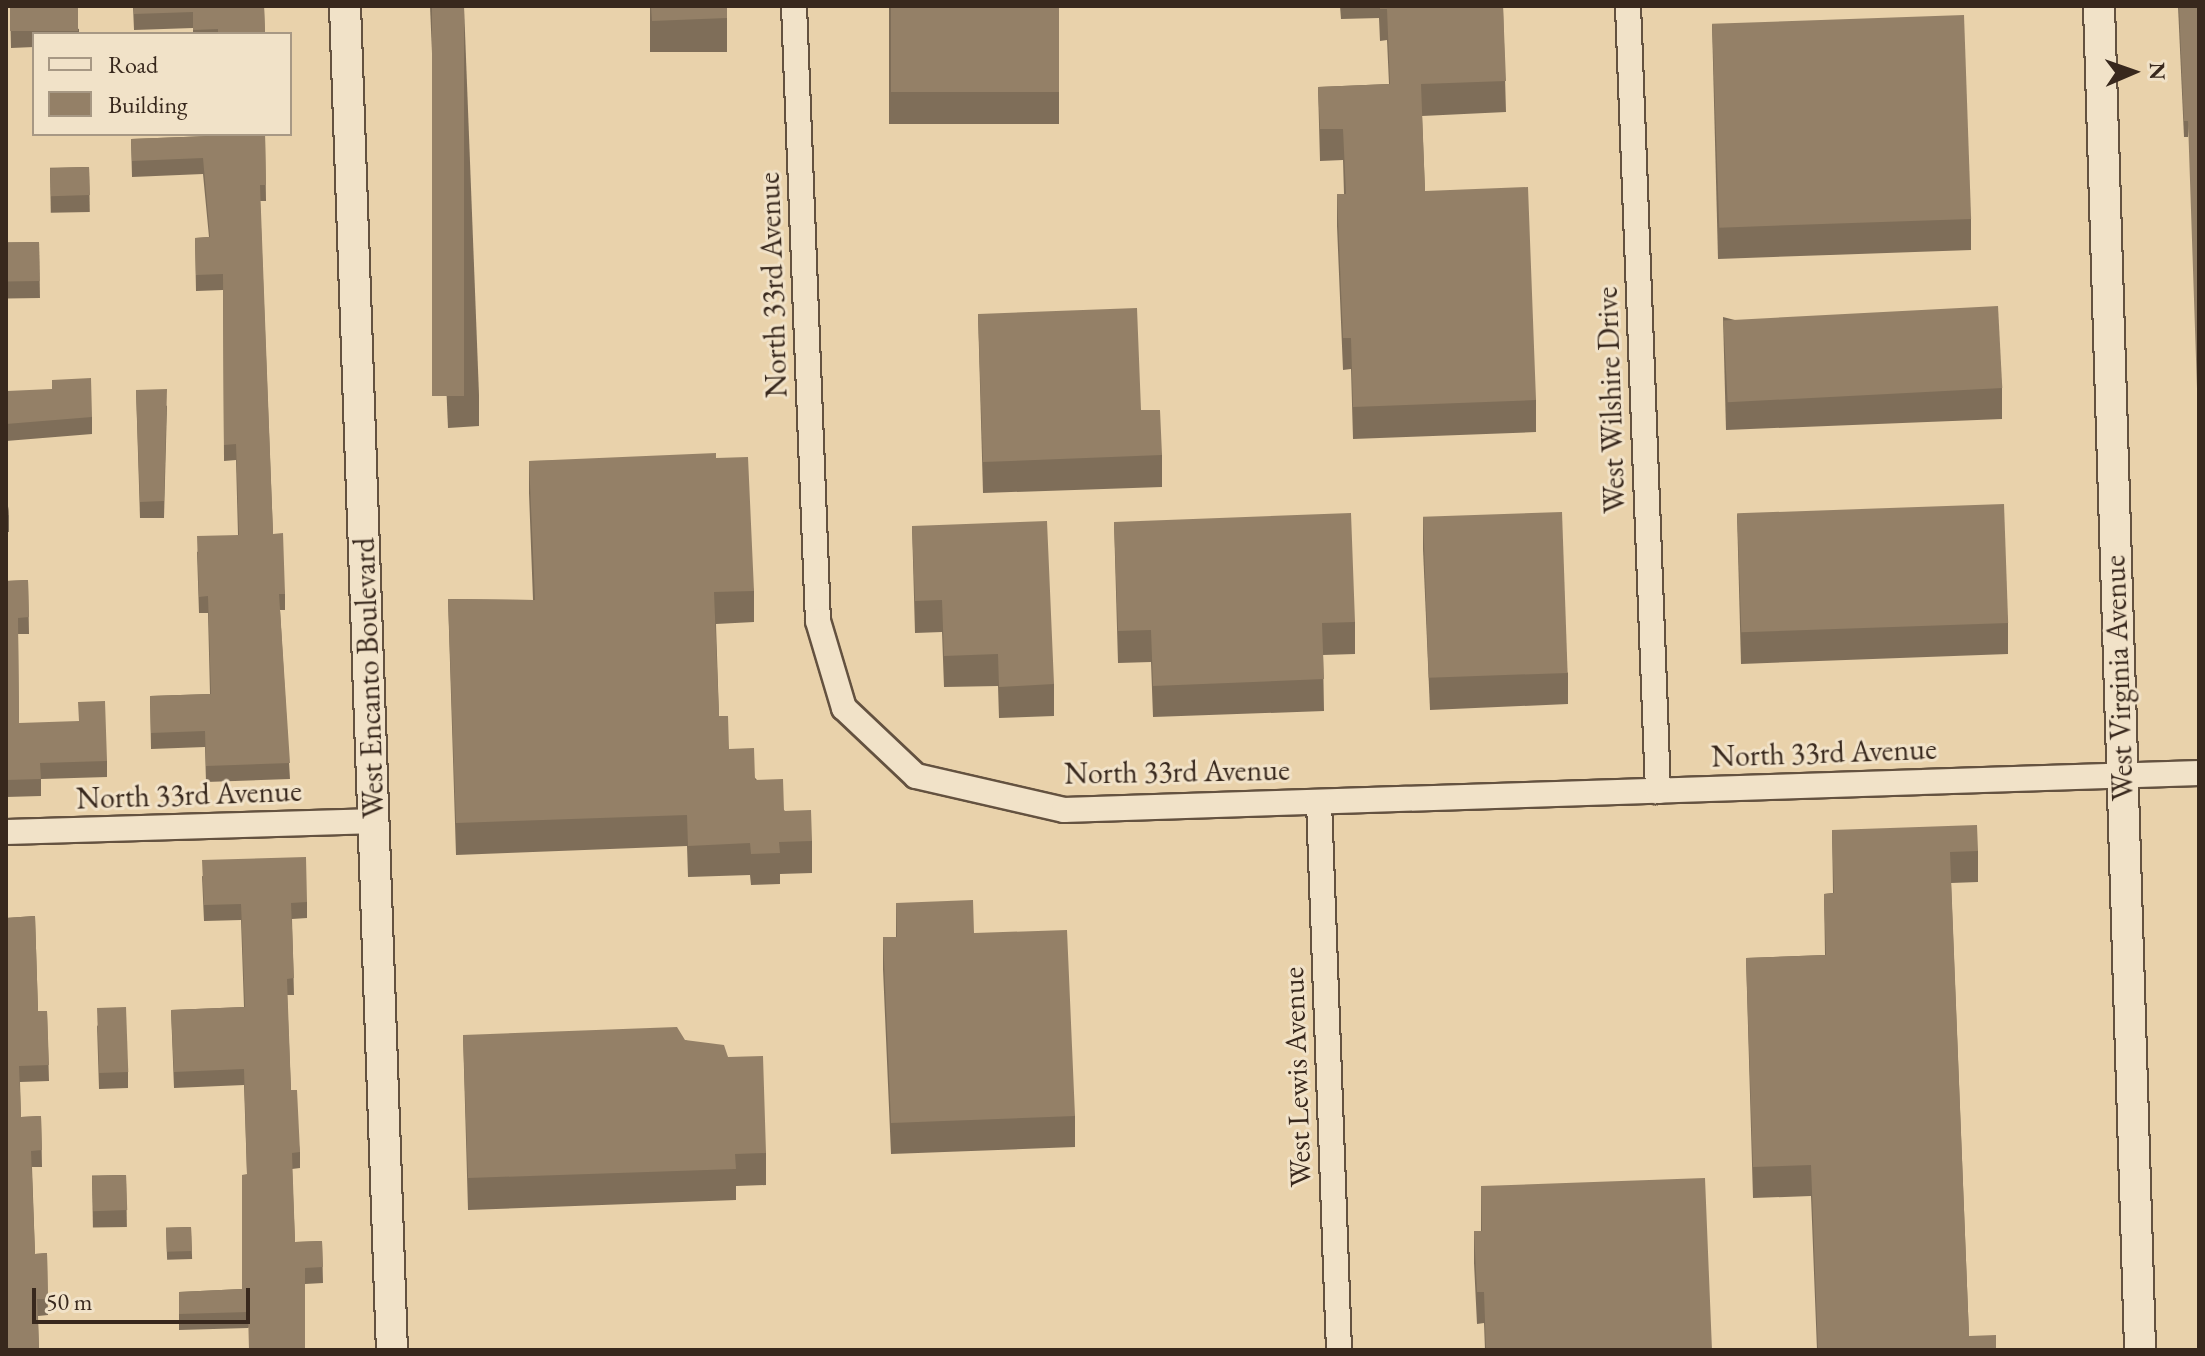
<!DOCTYPE html>
<html>
<head>
<meta charset="utf-8">
<style>
  body { margin:0 }
  #map { position:relative; width:2205px; height:1356px; overflow:hidden; background:#e9d2ab; font-family:"EB Garamond",serif }
  div>[style] { position:absolute }
  [style*='--x'] { left:calc(var(--x)*1px); top:calc(var(--y)*1px); width:calc(var(--w)*1px); rotate:calc(var(--a)*1deg) }
  .roads { filter:drop-shadow(2px 0 #645240) drop-shadow(-2px 0 #645240) drop-shadow(0 2px #645240) drop-shadow(0 -2px #645240) }
  .minor>* { height:24px; margin:-12px; padding:0 12px; transform-origin:12px; border-radius:12px; background:#f1e2c8 }
  .tertiary>* { height:30px; margin:-15px; padding:0 15px; transform-origin:15px; border-radius:15px; background:#f1e2c8 }
  .wall>* { inset:0; background:#7f6e59; transform-origin:0 0 }
  .building>* { inset:0; background:#948067; transform-origin:0 0 }
  span { translate:-50% -50%; white-space:nowrap; text-align:center; line-height:1.15; -webkit-text-stroke:6px #f1e2c8; paint-order:stroke }
  .street-label { font-size:30px; color:#38281d }
  .frame { position:absolute; inset:0; border:8px solid #38281d; pointer-events:none }
  .legend { position:absolute; left:32px; top:32px; width:260px; height:104px; box-sizing:border-box; background:#f1e2c8; border:2px solid #a79884; margin:0; padding:10px 14px; list-style:none; font-size:24px; color:#38281d }
  .legend li { display:flex; align-items:center; gap:16px; height:40px }
  .legend b { width:40px; border:2px solid #a79884 }
  .north { position:absolute; left:2093px; top:32px; width:80px; height:80px; -webkit-text-stroke:6px #f1e2c8; paint-order:stroke; rotate:88deg; font-size:22px; font-weight:700; line-height:32px; text-align:center; color:#38281d }
  .north::after { content:''; display:block; margin:auto; width:28px; height:36px; background:#38281d; clip-path:polygon(50% 0,100% 100%,50% 72%,0 100%) }
  .scale { position:absolute; left:32px; top:1288px; width:218px; height:36px; box-sizing:border-box; border:4px solid #38281d; border-top:0; padding-left:10px; font-size:24px; line-height:28px; white-space:nowrap; color:#38281d; -webkit-text-stroke:6px #f1e2c8; paint-order:stroke }
</style>
</head>
<body>
<div id="map">
  <div class="roads">
    <div class="minor">
      <i style="--x:794;--y:6;--w:615;--a:87.77"></i>
      <i style="--x:818;--y:621;--w:91;--a:73.4"></i>
      <i style="--x:844;--y:708;--w:99;--a:43.4"></i>
      <i style="--x:916;--y:776;--w:152;--a:12.9"></i>
      <i style="--x:1064;--y:810;--w:1136;--a:-1.87"></i>
      <i style="--x:1628;--y:6;--w:786;--a:87.81"></i>
      <i style="--x:1319;--y:802;--w:548;--a:87.91"></i>
      <i style="--x:6;--y:832;--w:368;--a:-1.7"></i>
    </div>
    <div class="tertiary">
      <i style="--x:345;--y:6;--w:1345;--a:88"></i>
      <i style="--x:2099;--y:6;--w:1345;--a:88.25"></i>
    </div>
  </div>
  <div class="wall">
    <i style="clip-path:polygon(10px 6px,79px 29px,79px 34px,34px 34px,34px 47px,11px 48px)"></i>
    <i style="clip-path:polygon(133px 6px,264px 6px,265px 34px,193px 34px,193px 28px,134px 30px)"></i>
    <i style="clip-path:polygon(430px 6px,464px 6px,479px 395px,479px 426px,448px 428px)"></i>
    <i style="left:650px;top:6px;width:77px;height:46px"></i>
    <i style="left:889px;top:6px;width:170px;height:118px"></i>
    <i style="clip-path:polygon(1340px 6px,1503px 6px,1506px 112px,1422px 116px,1425px 191px,1536px 400px,1536px 432px,1353px 439px,1351px 369px,1343px 370px,1337px 226px,1337px 194px,1344px 194px,1343px 160px,1320px 161px,1318px 87px,1389px 84px,1387px 40px,1380px 41px,1379px 18px,1341px 19px)"></i>
    <i style="clip-path:polygon(2178px 6px,2199px 6px,2188px 137px,2184px 137px)"></i>
    <i style="clip-path:polygon(1712px 24px,1971px 219px,1971px 250px,1718px 259px)"></i>
    <i style="clip-path:polygon(265px 134px,266px 201px,260px 201px,273px 534px,285px 594px,285px 610px,280px 610px,290px 779px,206px 782px,205px 747px,151px 749px,150px 696px,210px 694px,208px 613px,199px 613px,197px 552px,238px 535px,236px 460px,224px 461px,223px 290px,196px 291px,195px 238px,209px 237px,203px 174px,132px 177px,131px 139px)"></i>
    <i style="left:89px;top:167px;width:45px;height:39px;rotate:89deg"></i>
    <i style="left:39px;top:242px;width:56px;height:33px;rotate:89deg"></i>
    <i style="clip-path:polygon(978px 314px,1141px 410px,1162px 455px,1162px 487px,983px 493px)"></i>
    <i style="clip-path:polygon(1723px 317px,2002px 388px,2002px 419px,1726px 430px)"></i>
    <i style="clip-path:polygon(6px 367px,7px 391px,92px 417px,92px 434px,6px 441px)"></i>
    <i style="clip-path:polygon(136px 390px,167px 406px,164px 518px,140px 518px)"></i>
    <i style="clip-path:polygon(716px 458px,754px 591px,754px 622px,716px 624px,719px 716px,729px 749px,812px 841px,812px 873px,780px 874px,780px 884px,751px 885px,750px 875px,688px 877px,687px 846px,456px 855px,448px 599px,533px 600px,529px 493px,529px 461px)"></i>
    <i style="clip-path:polygon(6px 489px,9px 515px,9px 532px,6px 532px)"></i>
    <i style="clip-path:polygon(1737px 514px,2008px 623px,2008px 654px,1741px 664px)"></i>
    <i style="clip-path:polygon(1423px 517px,1568px 673px,1568px 704px,1430px 710px,1423px 549px)"></i>
    <i style="clip-path:polygon(1114px 522px,1355px 622px,1355px 654px,1323px 655px,1324px 711px,1153px 717px,1151px 662px,1118px 663px)"></i>
    <i style="clip-path:polygon(912px 526px,1054px 684px,1054px 716px,999px 718px,998px 686px,944px 687px,942px 632px,915px 633px)"></i>
    <i style="clip-path:polygon(28px 580px,29px 634px,18px 634px,19px 723px,107px 761px,107px 777px,41px 779px,41px 796px,6px 797px,6px 581px)"></i>
    <i style="clip-path:polygon(1832px 830px,1978px 851px,1978px 882px,1951px 883px,1969px 1336px,1996px 1350px,1817px 1350px,1811px 1196px,1753px 1198px,1746px 958px,1825px 955px,1824px 894px,1833px 893px)"></i>
    <i style="clip-path:polygon(202px 876px,307px 902px,307px 918px,292px 919px,294px 995px,287px 995px,291px 1090px,300px 1152px,300px 1168px,292px 1169px,295px 1242px,322px 1241px,323px 1283px,305px 1284px,248px 1328px,179px 1330px,179px 1292px,242px 1289px,247px 1174px,244px 1085px,174px 1088px,171px 1010px,244px 1007px,241px 920px,204px 921px)"></i>
    <i style="clip-path:polygon(896px 903px,974px 933px,1075px 1116px,1075px 1147px,891px 1154px,883px 969px,883px 937px,896px 937px)"></i>
    <i style="clip-path:polygon(35px 916px,38px 1011px,47px 1011px,49px 1081px,20px 1082px,21px 1117px,41px 1116px,42px 1167px,32px 1167px,35px 1254px,47px 1253px,48px 1315px,38px 1316px,39px 1350px,6px 1350px,6px 918px)"></i>
    <i style="clip-path:polygon(97px 1025px,128px 1072px,128px 1088px,99px 1089px)"></i>
    <i style="clip-path:polygon(463px 1035px,685px 1040px,728px 1057px,766px 1153px,766px 1185px,736px 1186px,736px 1200px,468px 1210px)"></i>
    <i style="left:126px;top:1175px;width:52px;height:34px;rotate:89deg"></i>
    <i style="clip-path:polygon(1481px 1186px,1712px 1350px,1485px 1350px,1484px 1323px,1477px 1324px,1474px 1263px,1474px 1231px,1481px 1231px)"></i>
    <i style="left:191px;top:1227px;width:32px;height:25px;rotate:88deg"></i>
  </div>
  <div class="building">
    <i style="left:10px;top:6px;width:68px;height:25px"></i>
    <i style="clip-path:polygon(134px 6px,264px 6px,265px 34px,218px 34px,218px 29px,193px 30px,193px 12px,134px 14px)"></i>
    <i style="left:432px;top:6px;width:32px;height:390px"></i>
    <i style="clip-path:polygon(651px 6px,727px 6px,727px 18px,652px 21px)"></i>
    <i style="left:891px;top:6px;width:168px;height:86px"></i>
    <i style="clip-path:polygon(1380px 6px,1503px 6px,1506px 81px,1421px 84px,1425px 191px,1528px 187px,1536px 400px,1353px 407px,1351px 338px,1343px 338px,1337px 194px,1346px 194px,1343px 129px,1320px 129px,1318px 87px,1390px 84px,1387px 9px,1380px 9px)"></i>
    <i style="clip-path:polygon(2179px 6px,2199px 6px,2199px 448px,2188px 121px,2184px 121px)"></i>
    <i style="left:1964px;top:15px;width:204px;height:252px;rotate:88deg"></i>
    <i style="clip-path:polygon(210px 134px,265px 134px,266px 185px,260px 185px,273px 534px,283px 533px,285px 594px,279px 594px,290px 763px,206px 766px,205px 731px,151px 733px,150px 696px,211px 694px,208px 596px,199px 597px,197px 536px,239px 535px,236px 444px,224px 445px,223px 274px,196px 275px,195px 238px,210px 237px,203px 158px,132px 161px,131px 139px,210px 136px)"></i>
    <i style="left:89px;top:167px;width:28px;height:39px;rotate:88deg"></i>
    <i style="left:39px;top:242px;width:39px;height:33px;rotate:89deg"></i>
    <i style="left:1998px;top:306px;width:82px;height:275px;rotate:87deg"></i>
    <i style="clip-path:polygon(1137px 308px,1141px 410px,1160px 410px,1162px 455px,983px 462px,978px 314px)"></i>
    <i style="clip-path:polygon(6px 367px,7px 391px,52px 389px,52px 380px,91px 378px,92px 417px,6px 424px)"></i>
    <i style="clip-path:polygon(167px 389px,164px 501px,140px 502px,136px 390px)"></i>
    <i style="clip-path:polygon(716px 453px,716px 458px,748px 457px,754px 591px,714px 592px,719px 716px,728px 716px,729px 749px,754px 748px,755px 780px,783px 779px,784px 811px,811px 810px,812px 841px,779px 842px,780px 853px,751px 854px,750px 843px,688px 846px,687px 815px,456px 823px,448px 599px,535px 600px,529px 461px)"></i>
    <i style="clip-path:polygon(6px 489px,9px 515px,6px 516px)"></i>
    <i style="left:2004px;top:504px;width:119px;height:267px;rotate:88deg"></i>
    <i style="left:1562px;top:512px;width:161px;height:139px;rotate:88deg"></i>
    <i style="clip-path:polygon(1351px 513px,1355px 622px,1322px 623px,1324px 679px,1153px 686px,1151px 630px,1118px 631px,1114px 522px)"></i>
    <i style="clip-path:polygon(1047px 521px,1054px 684px,999px 687px,998px 654px,944px 656px,942px 600px,915px 601px,912px 526px)"></i>
    <i style="clip-path:polygon(28px 580px,29px 617px,18px 618px,19px 723px,79px 721px,78px 702px,105px 701px,107px 761px,40px 763px,41px 779px,6px 780px,6px 581px)"></i>
    <i style="clip-path:polygon(1977px 825px,1978px 851px,1950px 852px,1969px 1336px,1996px 1335px,1996px 1350px,1818px 1350px,1811px 1165px,1753px 1167px,1746px 958px,1826px 955px,1824px 894px,1834px 893px,1832px 830px)"></i>
    <i style="clip-path:polygon(306px 857px,307px 902px,291px 903px,294px 978px,287px 979px,291px 1090px,297px 1090px,300px 1152px,292px 1153px,295px 1242px,322px 1241px,323px 1267px,305px 1268px,305px 1350px,249px 1350px,248px 1312px,179px 1314px,179px 1292px,242px 1289px,242px 1175px,247px 1174px,244px 1069px,174px 1072px,171px 1010px,245px 1007px,241px 904px,204px 905px,202px 860px)"></i>
    <i style="clip-path:polygon(973px 900px,974px 933px,1067px 930px,1075px 1116px,891px 1123px,883px 937px,897px 937px,896px 903px)"></i>
    <i style="clip-path:polygon(35px 916px,38px 1011px,47px 1011px,49px 1065px,19px 1066px,21px 1117px,41px 1116px,42px 1150px,31px 1151px,35px 1254px,47px 1253px,48px 1299px,37px 1299px,39px 1350px,6px 1350px,6px 918px)"></i>
    <i style="left:126px;top:1007px;width:65px;height:29px;rotate:88deg"></i>
    <i style="clip-path:polygon(677px 1027px,685px 1040px,724px 1045px,728px 1057px,763px 1056px,766px 1153px,735px 1154px,736px 1169px,468px 1178px,463px 1035px)"></i>
    <i style="left:126px;top:1175px;width:35px;height:34px;rotate:88deg"></i>
    <i style="clip-path:polygon(1705px 1178px,1712px 1350px,1486px 1350px,1484px 1292px,1477px 1292px,1474px 1231px,1482px 1231px,1481px 1186px)"></i>
    <i style="left:191px;top:1227px;width:24px;height:25px;rotate:88deg"></i>
  </div>
  <div class="street-label">
    <span style="left:773px;top:285px;rotate:-92deg">North 33rd Avenue</span>
    <span style="left:1611px;top:400px;rotate:-92deg">West Wilshire Drive</span>
    <span style="left:369px;top:678px;rotate:-92deg">West Encanto Boulevard</span>
    <span style="left:2119px;top:678px;rotate:-92deg">West Virginia Avenue</span>
    <span style="left:1824px;top:753px;rotate:-2deg">North 33rd Avenue</span>
    <span style="left:1177px;top:772px;rotate:-1deg">North 33rd Avenue</span>
    <span style="left:189px;top:795px;rotate:-2deg">North 33rd Avenue</span>
    <span style="left:1297px;top:1077px;rotate:-92deg">West Lewis Avenue</span>
  </div>
  <div class="frame"></div>
  <ul class="legend">
  <li><b style="height:10px;background:#f1e2c8"></b>Road</li>
  <li><b style="height:22px;background:#948067"></b>Building</li>
  </ul>
  <div class="north">N</div>
  <div class="scale">50 m</div>
</div>
</body>
</html>
